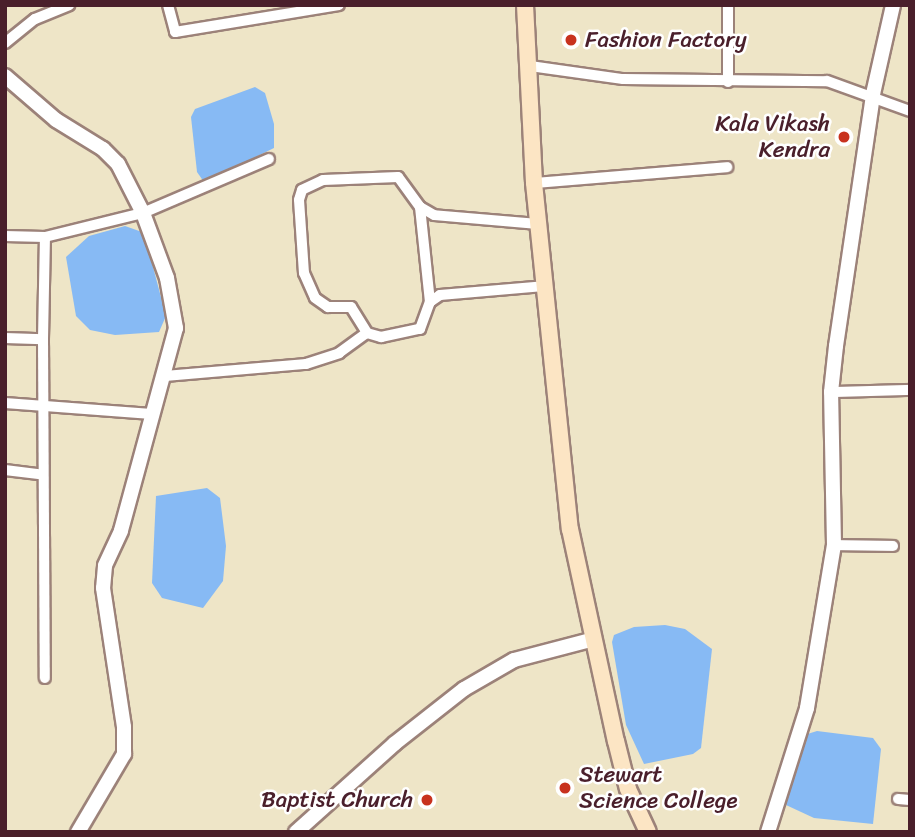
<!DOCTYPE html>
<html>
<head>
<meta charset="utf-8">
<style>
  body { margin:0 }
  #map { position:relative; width:915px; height:837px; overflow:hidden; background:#eee5c7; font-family:Sriracha,sans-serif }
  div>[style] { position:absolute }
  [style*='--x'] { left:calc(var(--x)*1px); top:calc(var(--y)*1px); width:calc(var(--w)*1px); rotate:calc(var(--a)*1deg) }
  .water>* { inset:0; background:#87baf4 }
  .roads { filter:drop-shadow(2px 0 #9c8279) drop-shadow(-2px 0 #9c8279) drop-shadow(0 2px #9c8279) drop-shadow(0 -2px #9c8279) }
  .minor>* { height:10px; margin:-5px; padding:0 5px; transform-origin:5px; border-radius:5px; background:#fff }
  .tertiary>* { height:14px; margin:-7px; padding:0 7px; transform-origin:7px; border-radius:7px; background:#fff }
  .secondary>* { height:16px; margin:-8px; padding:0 8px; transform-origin:8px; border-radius:8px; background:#fce5c4 }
  .dots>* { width:19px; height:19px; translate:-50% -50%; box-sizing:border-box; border:4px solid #fff; border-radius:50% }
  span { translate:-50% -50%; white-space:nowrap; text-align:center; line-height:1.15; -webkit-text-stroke:5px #fff; paint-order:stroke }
  .poi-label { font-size:23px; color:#4a1f2b }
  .left { translate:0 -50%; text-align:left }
  .right { translate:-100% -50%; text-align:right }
  .frame { position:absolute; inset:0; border:7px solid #4a1f2b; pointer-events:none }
</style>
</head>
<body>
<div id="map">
  <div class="water">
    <i style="clip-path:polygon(255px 87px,265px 93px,274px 124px,274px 148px,204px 182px,197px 172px,191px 117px,195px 109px)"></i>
    <i style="clip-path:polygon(125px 226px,142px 232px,148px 248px,166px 316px,159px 332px,115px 335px,90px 330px,76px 316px,66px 257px,89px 236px)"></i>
    <i style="clip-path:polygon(207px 488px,220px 498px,226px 546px,223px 581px,203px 608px,162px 598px,152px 583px,156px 496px)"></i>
    <i style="clip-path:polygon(665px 625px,685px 629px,712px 649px,701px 748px,693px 754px,644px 764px,626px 725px,612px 642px,614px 635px,634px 627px)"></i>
    <i style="clip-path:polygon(817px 731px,873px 738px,881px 749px,873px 824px,814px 818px,786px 805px,792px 749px,798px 737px)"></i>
  </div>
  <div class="roads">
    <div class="minor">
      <i style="--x:168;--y:5;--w:28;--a:75"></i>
      <i style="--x:175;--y:32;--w:166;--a:-9.3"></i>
      <i style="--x:728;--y:5;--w:77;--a:90"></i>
      <i style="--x:5;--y:43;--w:38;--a:-39"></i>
      <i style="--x:35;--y:19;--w:37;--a:-22"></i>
      <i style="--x:530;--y:66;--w:94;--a:8"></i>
      <i style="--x:623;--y:79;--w:204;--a:0.6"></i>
      <i style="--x:827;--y:81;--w:88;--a:19.9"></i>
      <i style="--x:534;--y:183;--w:194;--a:-4.7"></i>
      <i style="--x:420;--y:207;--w:96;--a:84"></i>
      <i style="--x:538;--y:224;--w:104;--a:-175.1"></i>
      <i style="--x:434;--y:215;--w:16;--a:-150"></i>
      <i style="--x:420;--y:207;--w:37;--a:-126"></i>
      <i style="--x:398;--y:177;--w:75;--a:177.7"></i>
      <i style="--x:323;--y:180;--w:23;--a:155"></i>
      <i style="--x:302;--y:190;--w:10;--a:107"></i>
      <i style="--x:299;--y:200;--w:73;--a:86.1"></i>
      <i style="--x:304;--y:273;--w:27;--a:66"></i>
      <i style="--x:315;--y:298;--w:16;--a:35"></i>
      <i style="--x:328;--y:307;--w:23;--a:0"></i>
      <i style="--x:351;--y:307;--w:31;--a:58"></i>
      <i style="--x:367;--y:333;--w:15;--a:16"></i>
      <i style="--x:381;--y:337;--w:40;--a:-12"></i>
      <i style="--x:420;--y:329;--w:29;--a:-70"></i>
      <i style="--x:430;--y:302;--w:12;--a:-35"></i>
      <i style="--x:440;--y:295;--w:104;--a:-4.9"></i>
      <i style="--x:5;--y:236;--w:40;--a:1.4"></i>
      <i style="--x:45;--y:237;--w:101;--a:-13.8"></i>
      <i style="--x:143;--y:213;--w:137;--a:-23.2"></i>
      <i style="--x:5;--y:338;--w:38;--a:2"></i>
      <i style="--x:43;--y:339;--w:102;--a:-88.9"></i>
      <i style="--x:43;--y:339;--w:339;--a:89.7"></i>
      <i style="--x:165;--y:376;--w:142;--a:-4.9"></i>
      <i style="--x:306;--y:364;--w:35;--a:-18"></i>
      <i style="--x:339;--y:353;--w:34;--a:-36"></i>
      <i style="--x:831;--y:392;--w:79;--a:-1.5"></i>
      <i style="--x:5;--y:403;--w:147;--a:4.3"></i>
      <i style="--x:5;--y:470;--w:38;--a:7"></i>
      <i style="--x:834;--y:545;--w:59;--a:1"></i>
      <i style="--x:898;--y:799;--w:12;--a:5"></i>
    </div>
    <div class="tertiary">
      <i style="--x:5;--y:76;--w:67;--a:40.8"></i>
      <i style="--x:56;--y:120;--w:55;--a:31.7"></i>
      <i style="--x:103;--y:149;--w:21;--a:45"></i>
      <i style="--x:118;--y:164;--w:55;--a:63"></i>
      <i style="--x:143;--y:213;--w:69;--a:69.7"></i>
      <i style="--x:167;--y:278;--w:51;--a:79.8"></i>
      <i style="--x:176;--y:328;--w:210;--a:105.2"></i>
      <i style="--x:121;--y:531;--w:38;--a:115"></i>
      <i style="--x:105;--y:566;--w:22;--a:95"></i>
      <i style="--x:103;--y:588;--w:141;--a:81.4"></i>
      <i style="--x:124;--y:727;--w:27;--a:90"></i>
      <i style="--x:124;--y:754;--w:91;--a:120.5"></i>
      <i style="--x:296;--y:832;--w:132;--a:-41.9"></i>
      <i style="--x:394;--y:744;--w:89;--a:-38.2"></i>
      <i style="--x:464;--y:689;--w:58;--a:-30.1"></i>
      <i style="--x:514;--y:660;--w:80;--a:-14.6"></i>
      <i style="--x:768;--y:832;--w:130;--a:-72.5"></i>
      <i style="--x:807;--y:708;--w:165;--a:-80.6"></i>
      <i style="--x:834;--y:545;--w:153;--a:-91.1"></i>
      <i style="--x:831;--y:392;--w:46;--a:-83.8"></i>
      <i style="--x:836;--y:346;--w:255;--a:-81.6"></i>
      <i style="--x:873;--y:94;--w:91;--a:-77.3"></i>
    </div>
    <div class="secondary">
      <i style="--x:525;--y:5;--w:178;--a:87.1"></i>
      <i style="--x:534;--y:183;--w:348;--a:84.1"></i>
      <i style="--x:570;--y:529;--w:217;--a:77.8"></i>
      <i style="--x:616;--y:741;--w:49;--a:76"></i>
      <i style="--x:628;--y:789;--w:47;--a:65.1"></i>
    </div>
  </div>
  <div class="dots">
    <i style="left:571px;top:40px;background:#c8321e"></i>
    <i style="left:844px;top:137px;background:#c8321e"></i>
    <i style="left:565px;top:788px;background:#c8321e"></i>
    <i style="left:427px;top:800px;background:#c8321e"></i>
  </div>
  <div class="poi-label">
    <span class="left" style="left:585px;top:40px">Fashion Factory</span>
    <span class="right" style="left:830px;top:137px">Kala Vikash<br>Kendra</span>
    <span class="left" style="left:579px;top:788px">Stewart<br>Science College</span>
    <span class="right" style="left:413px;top:800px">Baptist Church</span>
  </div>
  <div class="frame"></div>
</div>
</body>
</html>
